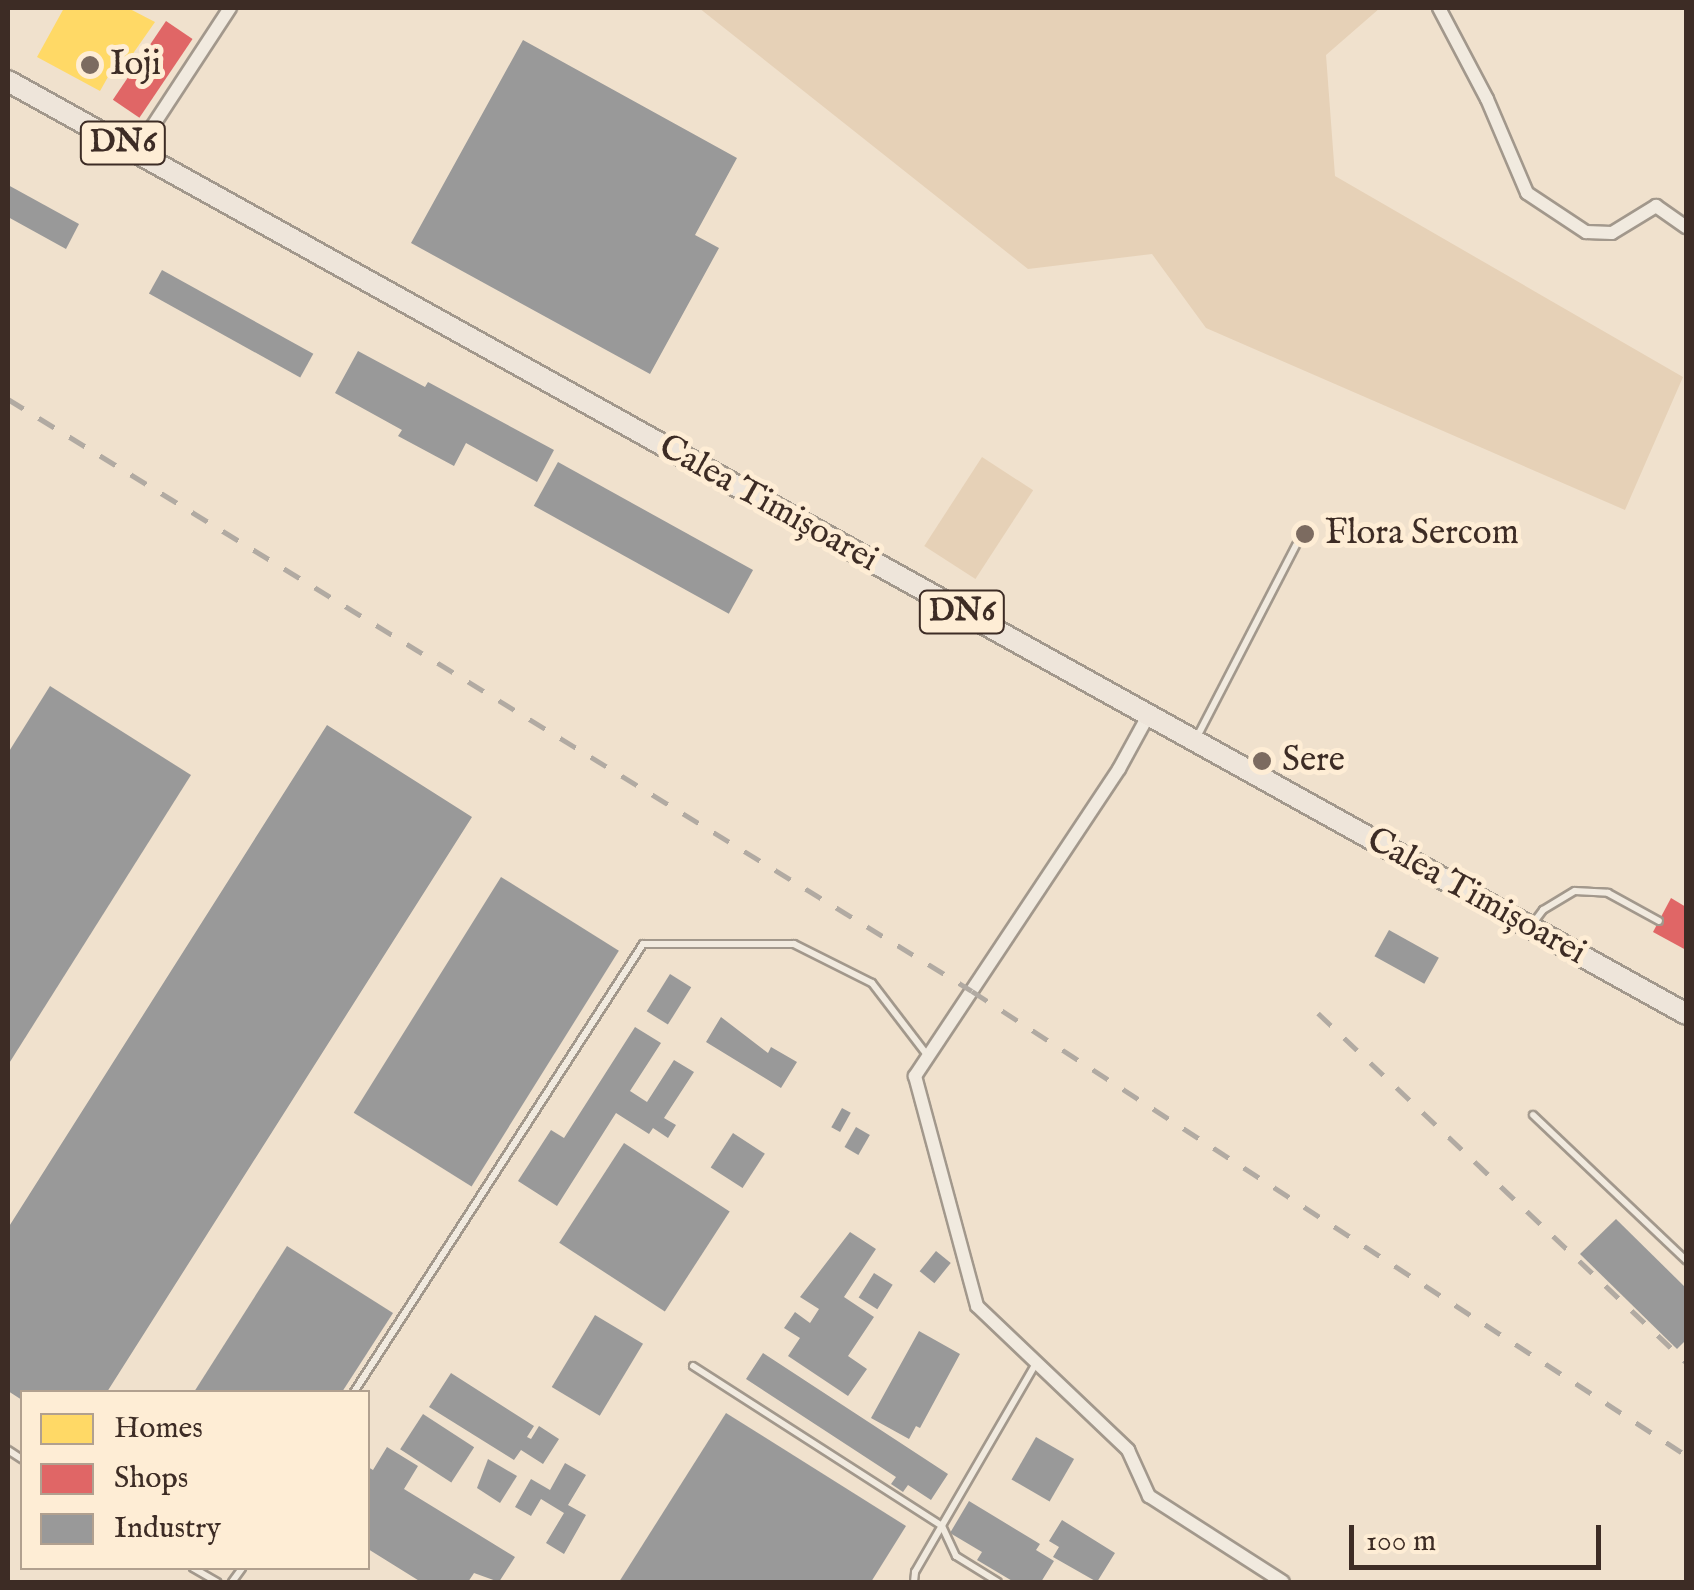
<!DOCTYPE html>
<html>
<head>
<meta charset="utf-8">
<style>
  body { margin:0 }
  #map { position:relative; width:1694px; height:1590px; overflow:hidden; background:#f0e1cd; font-family:"IM FELL English",serif }
  div>[style] { position:absolute }
  [style*='--x'] { left:calc(var(--x)*1px); top:calc(var(--y)*1px); width:calc(var(--w)*1px); rotate:calc(var(--a)*1deg) }
  .green>* { inset:0; background:#e6d1b7; transform-origin:0 0 }
  .homes>* { inset:0; background:#ffd966 }
  .shops>* { inset:0; background:#e06666; transform-origin:0 0 }
  .industry>* { inset:0; background:#999; transform-origin:0 0 }
  .roads { filter:drop-shadow(2px 0 #a2988c) drop-shadow(-2px 0 #a2988c) drop-shadow(0 2px #a2988c) drop-shadow(0 -2px #a2988c) }
  .service>* { height:6px; margin:-3px; padding:0 3px; transform-origin:3px; border-radius:3px; background:#f1eadf }
  .minor>* { height:12px; margin:-6px; padding:0 6px; transform-origin:6px; border-radius:6px; background:#f1eadf }
  .primary>* { height:20px; margin:-10px; padding:0 10px; transform-origin:10px; border-radius:10px; background:#eee5da }
  .rail>* { height:5px; margin-top:-2.5px; transform-origin:0; background:repeating-linear-gradient(90deg,#b1aaa2 0 18px,transparent 0 36px) }
  .dots>* { width:28px; height:28px; translate:-50% -50%; box-sizing:border-box; border:5px solid #feedd5; border-radius:50% }
  span { translate:-50% -50%; white-space:nowrap; text-align:center; line-height:1.15; -webkit-text-stroke:10px #feedd5; paint-order:stroke }
  .shield-label span { padding:2px 8px; background:#feedd5; border:2px solid; border-radius:8px; -webkit-text-stroke-width:0 }
  .shield-label { font-size:32px; color:#3d2c25; font-weight:700 }
  .poi-label { font-size:35px; color:#3d2c25 }
  .left { translate:0 -50%; text-align:left }
  .street-label { font-size:35px; color:#3d2c25 }
  .frame { position:absolute; inset:0; border:10px solid #3d2c25; pointer-events:none }
  .legend { position:absolute; left:20px; top:1390px; width:350px; height:180px; box-sizing:border-box; background:#feedd5; border:2px solid #b1a08f; margin:0; padding:12px 18px; list-style:none; font-size:30px; color:#3d2c25 }
  .legend li { display:flex; align-items:center; gap:20px; height:50px }
  .legend b { width:50px; border:2px solid #b1a08f }
  .scale { position:absolute; left:1349px; top:1525px; width:252px; height:45px; box-sizing:border-box; border:5px solid #3d2c25; border-top:0; padding-left:12px; font-size:30px; line-height:35px; white-space:nowrap; color:#3d2c25; -webkit-text-stroke:8px #feedd5; paint-order:stroke }
</style>
</head>
<body>
<div id="map">
  <div class="green">
    <i style="clip-path:polygon(699px 8px,1380px 8px,1326px 55px,1335px 176px,1683px 377px,1625px 510px,1206px 328px,1152px 254px,1028px 269px)"></i>
    <i style="left:982px;top:457px;width:61px;height:106px;rotate:33deg"></i>
  </div>
  <div class="homes">
    <i style="clip-path:polygon(64px 8px,128px 8px,155px 22px,125px 65px,117px 61px,100px 91px,37px 57px)"></i>
  </div>
  <div class="shops">
    <i style="left:166px;top:21px;width:32px;height:95px;rotate:34deg"></i>
    <i style="clip-path:polygon(1671px 898px,1686px 907px,1686px 950px,1653px 932px)"></i>
  </div>
  <div class="industry">
    <i style="clip-path:polygon(523px 40px,737px 158px,695px 235px,719px 248px,650px 374px,411px 243px)"></i>
    <i style="clip-path:polygon(8px 185px,79px 224px,66px 249px,8px 217px)"></i>
    <i style="left:162px;top:270px;width:173px;height:27px;rotate:29deg"></i>
    <i style="clip-path:polygon(358px 351px,425px 387px,428px 382px,554px 450px,537px 482px,466px 443px,454px 466px,398px 436px,402px 430px,335px 393px)"></i>
    <i style="left:558px;top:462px;width:223px;height:50px;rotate:29deg"></i>
    <i style="clip-path:polygon(50px 686px,191px 775px,8px 1065px,8px 753px)"></i>
    <i style="clip-path:polygon(327px 725px,472px 817px,107px 1392px,22px 1392px,22px 1400px,8px 1391px,8px 1228px)"></i>
    <i style="left:501px;top:877px;width:139px;height:278px;rotate:32deg"></i>
    <i style="left:1389px;top:930px;width:57px;height:30px;rotate:29deg"></i>
    <i style="left:670px;top:974px;width:25px;height:44px;rotate:32deg"></i>
    <i style="clip-path:polygon(721px 1017px,768px 1053px,771px 1047px,797px 1062px,781px 1088px,706px 1042px)"></i>
    <i style="clip-path:polygon(635px 1027px,661px 1043px,630px 1091px,647px 1102px,674px 1060px,694px 1072px,664px 1118px,676px 1125px,668px 1138px,653px 1128px,649px 1134px,616px 1113px,557px 1206px,518px 1181px,551px 1130px,564px 1138px)"></i>
    <i style="left:842px;top:1108px;width:10px;height:22px;rotate:29deg"></i>
    <i style="left:856px;top:1127px;width:16px;height:23px;rotate:30deg"></i>
    <i style="left:733px;top:1133px;width:38px;height:41px;rotate:33deg"></i>
    <i style="left:624px;top:1143px;width:126px;height:119px;rotate:33deg"></i>
    <i style="clip-path:polygon(1616px 1219px,1686px 1288px,1686px 1340px,1677px 1349px,1580px 1254px)"></i>
    <i style="clip-path:polygon(850px 1232px,876px 1249px,844px 1297px,874px 1317px,848px 1356px,867px 1369px,848px 1396px,788px 1356px,800px 1338px,784px 1328px,795px 1312px,810px 1323px,819px 1309px,800px 1297px)"></i>
    <i style="clip-path:polygon(287px 1246px,393px 1313px,342px 1392px,194px 1392px)"></i>
    <i style="left:936px;top:1251px;width:19px;height:26px;rotate:39deg"></i>
    <i style="left:874px;top:1273px;width:22px;height:29px;rotate:32deg"></i>
    <i style="left:595px;top:1315px;width:56px;height:84px;rotate:31deg"></i>
    <i style="clip-path:polygon(919px 1331px,960px 1354px,920px 1428px,916px 1426px,909px 1439px,871px 1418px)"></i>
    <i style="clip-path:polygon(763px 1353px,948px 1474px,931px 1500px,908px 1485px,903px 1492px,891px 1484px,896px 1477px,746px 1379px)"></i>
    <i style="clip-path:polygon(451px 1373px,534px 1426px,527px 1437px,531px 1439px,539px 1426px,559px 1439px,543px 1464px,521px 1450px,514px 1460px,429px 1407px)"></i>
    <i style="clip-path:polygon(726px 1413px,906px 1526px,871px 1582px,619px 1582px)"></i>
    <i style="left:423px;top:1414px;width:61px;height:42px;rotate:33deg"></i>
    <i style="left:1036px;top:1437px;width:44px;height:49px;rotate:30deg"></i>
    <i style="clip-path:polygon(387px 1447px,418px 1466px,404px 1489px,515px 1557px,499px 1582px,474px 1573px,468px 1582px,421px 1582px,368px 1549px,368px 1467px,373px 1470px)"></i>
    <i style="clip-path:polygon(488px 1459px,517px 1476px,500px 1503px,477px 1488px)"></i>
    <i style="clip-path:polygon(565px 1463px,586px 1475px,568px 1505px,586px 1515px,564px 1554px,546px 1543px,564px 1513px,541px 1499px,531px 1516px,515px 1507px,531px 1479px,550px 1490px)"></i>
    <i style="clip-path:polygon(969px 1501px,1040px 1544px,1036px 1550px,1054px 1561px,1041px 1582px,1014px 1582px,977px 1560px,982px 1552px,950px 1533px)"></i>
    <i style="clip-path:polygon(1062px 1520px,1115px 1553px,1097px 1582px,1053px 1557px,1059px 1547px,1049px 1541px)"></i>
  </div>
  <div class="roads">
    <div class="service">
      <i style="--x:1196;--y:739;--w:218;--a:-62.7"></i>
      <i style="--x:1534;--y:922;--w:15;--a:-53"></i>
      <i style="--x:1543;--y:910;--w:37;--a:-31"></i>
      <i style="--x:1575;--y:891;--w:33;--a:3"></i>
      <i style="--x:1608;--y:893;--w:58;--a:28.8"></i>
      <i style="--x:1533;--y:1115;--w:211;--a:43.5"></i>
      <i style="--x:693;--y:1366;--w:296;--a:32.7"></i>
      <i style="--x:942;--y:1526;--w:33;--a:65"></i>
      <i style="--x:956;--y:1556;--w:49;--a:31.8"></i>
      <i style="--x:354;--y:1392;--w:533;--a:-57.17"></i>
      <i style="--x:643;--y:944;--w:151;--a:0"></i>
      <i style="--x:794;--y:944;--w:87;--a:26.6"></i>
      <i style="--x:872;--y:983;--w:91;--a:52.6"></i>
      <i style="--x:8;--y:1450;--w:17;--a:33"></i>
      <i style="--x:193;--y:1568;--w:28;--a:30"></i>
      <i style="--x:232;--y:1582;--w:17;--a:-54"></i>
      <i style="--x:914;--y:1582;--w:10;--a:-84"></i>
      <i style="--x:915;--y:1572;--w:239;--a:-59.9"></i>
    </div>
    <div class="minor">
      <i style="--x:1439;--y:8;--w:103;--a:62.2"></i>
      <i style="--x:1487;--y:99;--w:102;--a:66.9"></i>
      <i style="--x:1527;--y:193;--w:71;--a:33.5"></i>
      <i style="--x:1586;--y:232;--w:26;--a:2"></i>
      <i style="--x:1612;--y:233;--w:52;--a:-31.5"></i>
      <i style="--x:1656;--y:206;--w:37;--a:35"></i>
      <i style="--x:137;--y:150;--w:170;--a:-56.8"></i>
      <i style="--x:1148;--y:716;--w:60;--a:118.7"></i>
      <i style="--x:1119;--y:769;--w:369;--a:123.6"></i>
      <i style="--x:915;--y:1076;--w:238;--a:74.9"></i>
      <i style="--x:977;--y:1306;--w:209;--a:43.6"></i>
      <i style="--x:1128;--y:1450;--w:51;--a:65.5"></i>
      <i style="--x:1149;--y:1496;--w:159;--a:32.7"></i>
    </div>
    <div class="primary">
      <i style="--x:8;--y:81;--w:1920;--a:29.07"></i>
    </div>
  </div>
  <div class="rail">
    <i style="--x:8;--y:399;--w:1131;--a:31.55"></i>
    <i style="--x:972;--y:991;--w:852;--a:33.02"></i>
    <i style="--x:1318;--y:1013;--w:507;--a:43.48"></i>
  </div>
  <div class="dots">
    <i style="left:90px;top:65px;background:#7c6b60"></i>
    <i style="left:1305px;top:534px;background:#7c6b60"></i>
    <i style="left:1262px;top:761px;background:#7c6b60"></i>
  </div>
  <div class="shield-label">
    <span style="left:123px;top:143px">DN6</span>
    <span style="left:962px;top:612px">DN6</span>
  </div>
  <div class="poi-label">
    <span class="left" style="left:110px;top:65px">Ioji</span>
    <span class="left" style="left:1325px;top:534px">Flora Sercom</span>
    <span class="left" style="left:1282px;top:761px">Sere</span>
  </div>
  <div class="street-label">
    <span style="left:768px;top:504px;rotate:29deg">Calea Timișoarei</span>
    <span style="left:1476px;top:897px;rotate:29deg">Calea Timișoarei</span>
  </div>
  <div class="frame"></div>
  <ul class="legend">
  <li><b style="height:28px;background:#ffd966"></b>Homes</li>
  <li><b style="height:28px;background:#e06666"></b>Shops</li>
  <li><b style="height:28px;background:#999"></b>Industry</li>
  </ul>
  <div class="scale">100 m</div>
</div>
</body>
</html>
